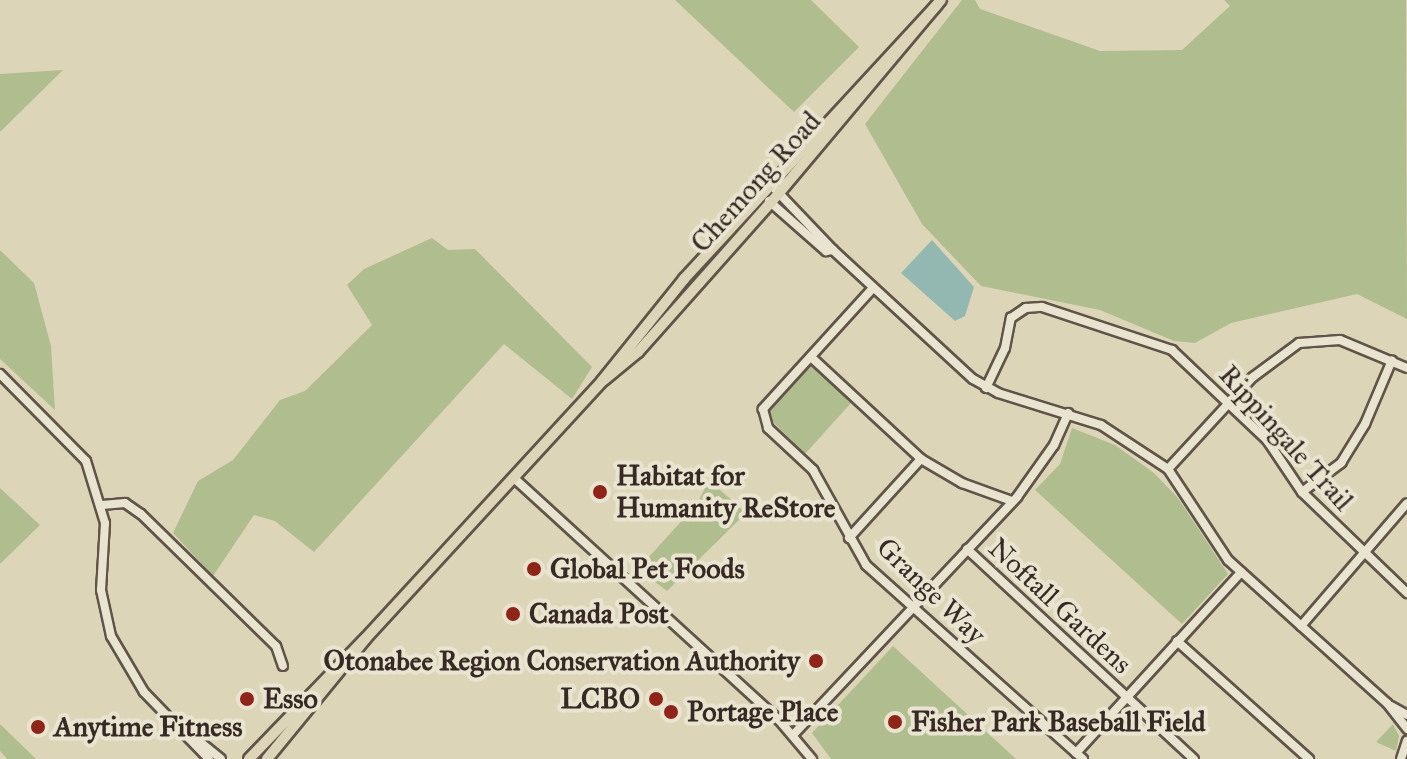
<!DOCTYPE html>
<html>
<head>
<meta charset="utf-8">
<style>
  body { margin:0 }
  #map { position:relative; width:1407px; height:759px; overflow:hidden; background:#ddd5b7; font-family:"IM FELL Great Primer",serif }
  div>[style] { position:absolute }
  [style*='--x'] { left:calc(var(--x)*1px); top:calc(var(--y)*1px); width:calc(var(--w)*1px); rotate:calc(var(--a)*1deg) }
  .green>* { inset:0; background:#b0bd8f }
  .water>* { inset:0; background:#93b8b1 }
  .roads { filter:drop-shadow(2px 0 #605449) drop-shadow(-2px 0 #605449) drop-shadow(0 2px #605449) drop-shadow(0 -2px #605449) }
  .minor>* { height:8px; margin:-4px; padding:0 4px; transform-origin:4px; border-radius:4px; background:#e9e4d0 }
  .major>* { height:10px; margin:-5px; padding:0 5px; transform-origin:5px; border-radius:5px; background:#ddd5b7 }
  .dots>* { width:22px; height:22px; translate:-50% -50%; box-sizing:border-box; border:4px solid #e9e4d0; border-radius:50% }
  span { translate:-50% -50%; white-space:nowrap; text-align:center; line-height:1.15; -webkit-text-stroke:8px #e9e4d0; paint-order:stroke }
  .street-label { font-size:28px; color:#372924 }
  .poi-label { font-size:28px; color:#372924; font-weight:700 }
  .left { translate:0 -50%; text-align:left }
  .right { translate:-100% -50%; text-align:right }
</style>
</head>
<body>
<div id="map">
  <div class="green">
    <i style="clip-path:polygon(675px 0,811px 0,859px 47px,794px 112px)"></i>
    <i style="clip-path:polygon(962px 0,975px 0,980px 9px,1100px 51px,1182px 50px,1230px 6px,1224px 0,1406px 0,1407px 319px,1357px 294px,1231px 323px,1195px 343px,1174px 341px,1100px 310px,981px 286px,922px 224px,865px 124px)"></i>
    <i style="clip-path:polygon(63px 70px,0 132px,0 74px)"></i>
    <i style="clip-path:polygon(432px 238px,448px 250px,475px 249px,592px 367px,572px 399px,504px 344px,314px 552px,275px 521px,254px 515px,213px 576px,173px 533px,198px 481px,233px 460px,280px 400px,305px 391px,372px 325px,347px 285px,364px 269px)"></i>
    <i style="clip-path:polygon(0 250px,34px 283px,51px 346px,55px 410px,0 359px)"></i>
    <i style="clip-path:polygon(812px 365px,851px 403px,805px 454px,766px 415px,770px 405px)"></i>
    <i style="clip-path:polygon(1072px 428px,1115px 445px,1154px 473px,1178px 498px,1228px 574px,1182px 624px,1035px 490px,1060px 464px)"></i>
    <i style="clip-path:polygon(709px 480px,746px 513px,667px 591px,638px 569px,697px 504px)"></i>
    <i style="clip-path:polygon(0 488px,40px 525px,0 564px)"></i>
    <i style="clip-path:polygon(893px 646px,1016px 759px,831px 759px,812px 733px)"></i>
    <i style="clip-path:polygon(0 724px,36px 759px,7px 759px,0 751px)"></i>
    <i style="clip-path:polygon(1393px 724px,1399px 736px,1396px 751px,1376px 742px)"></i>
  </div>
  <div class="water">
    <i style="clip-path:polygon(932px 240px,974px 287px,965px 316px,955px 321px,901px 273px)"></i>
  </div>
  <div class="roads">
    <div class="minor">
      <i style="--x:770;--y:184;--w:91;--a:46.3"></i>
      <i style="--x:833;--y:250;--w:190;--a:42.7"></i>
      <i style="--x:973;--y:379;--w:29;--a:29"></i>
      <i style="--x:998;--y:393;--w:108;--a:17.3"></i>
      <i style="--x:1101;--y:425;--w:80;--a:33.3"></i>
      <i style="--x:1168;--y:469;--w:109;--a:56.6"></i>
      <i style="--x:1228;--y:560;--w:214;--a:42"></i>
      <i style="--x:1387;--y:703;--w:33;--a:52"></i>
      <i style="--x:769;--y:201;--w:76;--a:41.3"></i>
      <i style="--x:826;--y:251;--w:7;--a:-8"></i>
      <i style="--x:873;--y:288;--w:164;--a:132.3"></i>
      <i style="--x:763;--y:409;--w:20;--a:75"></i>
      <i style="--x:768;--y:428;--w:62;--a:43"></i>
      <i style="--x:813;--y:470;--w:109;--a:60.8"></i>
      <i style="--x:866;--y:565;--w:291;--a:41.8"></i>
      <i style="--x:811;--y:357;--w:150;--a:42.8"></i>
      <i style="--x:921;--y:459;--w:48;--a:30.3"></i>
      <i style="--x:962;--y:483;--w:53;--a:19.8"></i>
      <i style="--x:0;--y:374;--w:122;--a:45.3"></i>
      <i style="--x:86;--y:461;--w:65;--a:73"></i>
      <i style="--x:105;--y:523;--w:67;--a:93.4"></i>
      <i style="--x:101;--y:590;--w:47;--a:77.7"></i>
      <i style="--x:111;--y:636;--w:65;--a:59.5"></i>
      <i style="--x:144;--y:692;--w:93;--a:45.9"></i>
      <i style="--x:986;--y:388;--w:44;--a:-64.6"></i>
      <i style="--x:1005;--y:348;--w:31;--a:-79"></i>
      <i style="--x:1011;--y:318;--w:18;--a:-34"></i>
      <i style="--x:1026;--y:308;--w:16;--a:-4"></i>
      <i style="--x:1042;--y:307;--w:137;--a:18.3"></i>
      <i style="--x:1172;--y:350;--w:131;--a:43.5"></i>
      <i style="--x:1267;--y:440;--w:63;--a:56.1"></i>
      <i style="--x:1302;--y:492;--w:146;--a:43.9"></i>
      <i style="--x:1168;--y:469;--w:125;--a:-47.3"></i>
      <i style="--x:1253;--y:377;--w:57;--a:-36.5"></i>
      <i style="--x:1299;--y:343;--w:41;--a:-4.2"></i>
      <i style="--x:1340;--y:340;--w:73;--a:22.7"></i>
      <i style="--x:515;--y:479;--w:357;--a:42.4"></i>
      <i style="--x:779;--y:720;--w:51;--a:49.8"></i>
      <i style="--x:1302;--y:492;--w:49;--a:-36.6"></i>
      <i style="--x:1341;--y:463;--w:46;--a:-58.4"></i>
      <i style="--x:1365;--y:424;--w:69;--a:-67.1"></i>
      <i style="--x:102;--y:505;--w:23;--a:-5"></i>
      <i style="--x:125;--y:503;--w:19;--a:35"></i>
      <i style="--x:141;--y:514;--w:189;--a:44.4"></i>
      <i style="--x:276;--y:646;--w:21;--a:71"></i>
      <i style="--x:849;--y:538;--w:107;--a:-47.7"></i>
      <i style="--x:967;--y:549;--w:309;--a:42.8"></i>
      <i style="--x:1301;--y:626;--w:162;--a:-49.2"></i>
      <i style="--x:1177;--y:641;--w:177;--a:41.8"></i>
      <i style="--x:1391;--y:706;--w:18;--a:29"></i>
      <i style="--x:178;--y:724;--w:55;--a:39.1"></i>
      <i style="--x:793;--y:735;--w:327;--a:-46.7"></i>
      <i style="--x:1017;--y:497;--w:64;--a:-54.6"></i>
      <i style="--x:1054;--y:445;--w:35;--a:-66"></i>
      <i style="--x:1076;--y:753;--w:245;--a:-47.6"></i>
      <i style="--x:1401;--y:759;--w:19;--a:-72"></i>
    </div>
    <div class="major">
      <i style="--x:604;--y:380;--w:44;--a:-39.5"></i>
      <i style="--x:638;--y:352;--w:213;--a:-48.4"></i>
      <i style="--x:779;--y:193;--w:252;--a:-50"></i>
      <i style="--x:249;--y:759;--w:165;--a:-46"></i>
      <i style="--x:267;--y:759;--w:156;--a:-50.7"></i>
      <i style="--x:366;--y:638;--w:349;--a:-47.4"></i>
      <i style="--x:602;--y:381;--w:131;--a:-51.2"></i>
      <i style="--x:684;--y:279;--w:372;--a:-47.3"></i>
    </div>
  </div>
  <div class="dots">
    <i style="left:600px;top:492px;background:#8f2418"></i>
    <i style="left:534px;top:569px;background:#8f2418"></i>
    <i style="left:513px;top:614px;background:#8f2418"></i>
    <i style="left:816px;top:661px;background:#8f2418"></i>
    <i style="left:247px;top:699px;background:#8f2418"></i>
    <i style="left:656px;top:699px;background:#8f2418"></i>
    <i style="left:671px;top:712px;background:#8f2418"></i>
    <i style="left:895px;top:722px;background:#8f2418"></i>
    <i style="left:38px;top:727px;background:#8f2418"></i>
  </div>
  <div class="street-label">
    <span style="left:756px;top:182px;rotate:-48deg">Chemong Road</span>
    <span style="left:1286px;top:438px;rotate:48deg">Rippingale Trail</span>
    <span style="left:931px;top:591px;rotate:44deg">Grange Way</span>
    <span style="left:1060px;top:606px;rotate:43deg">Noftall Gardens</span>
  </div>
  <div class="poi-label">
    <span class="left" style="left:616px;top:492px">Habitat for<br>Humanity ReStore</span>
    <span class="left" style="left:550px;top:569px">Global Pet Foods</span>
    <span class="left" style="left:529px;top:614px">Canada Post</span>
    <span class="right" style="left:800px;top:661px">Otonabee Region Conservation Authority</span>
    <span class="left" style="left:263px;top:699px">Esso</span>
    <span class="right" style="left:640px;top:699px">LCBO</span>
    <span class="left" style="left:687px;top:712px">Portage Place</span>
    <span class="left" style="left:911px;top:722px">Fisher Park Baseball Field</span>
    <span class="left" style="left:54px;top:727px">Anytime Fitness</span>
  </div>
</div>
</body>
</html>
